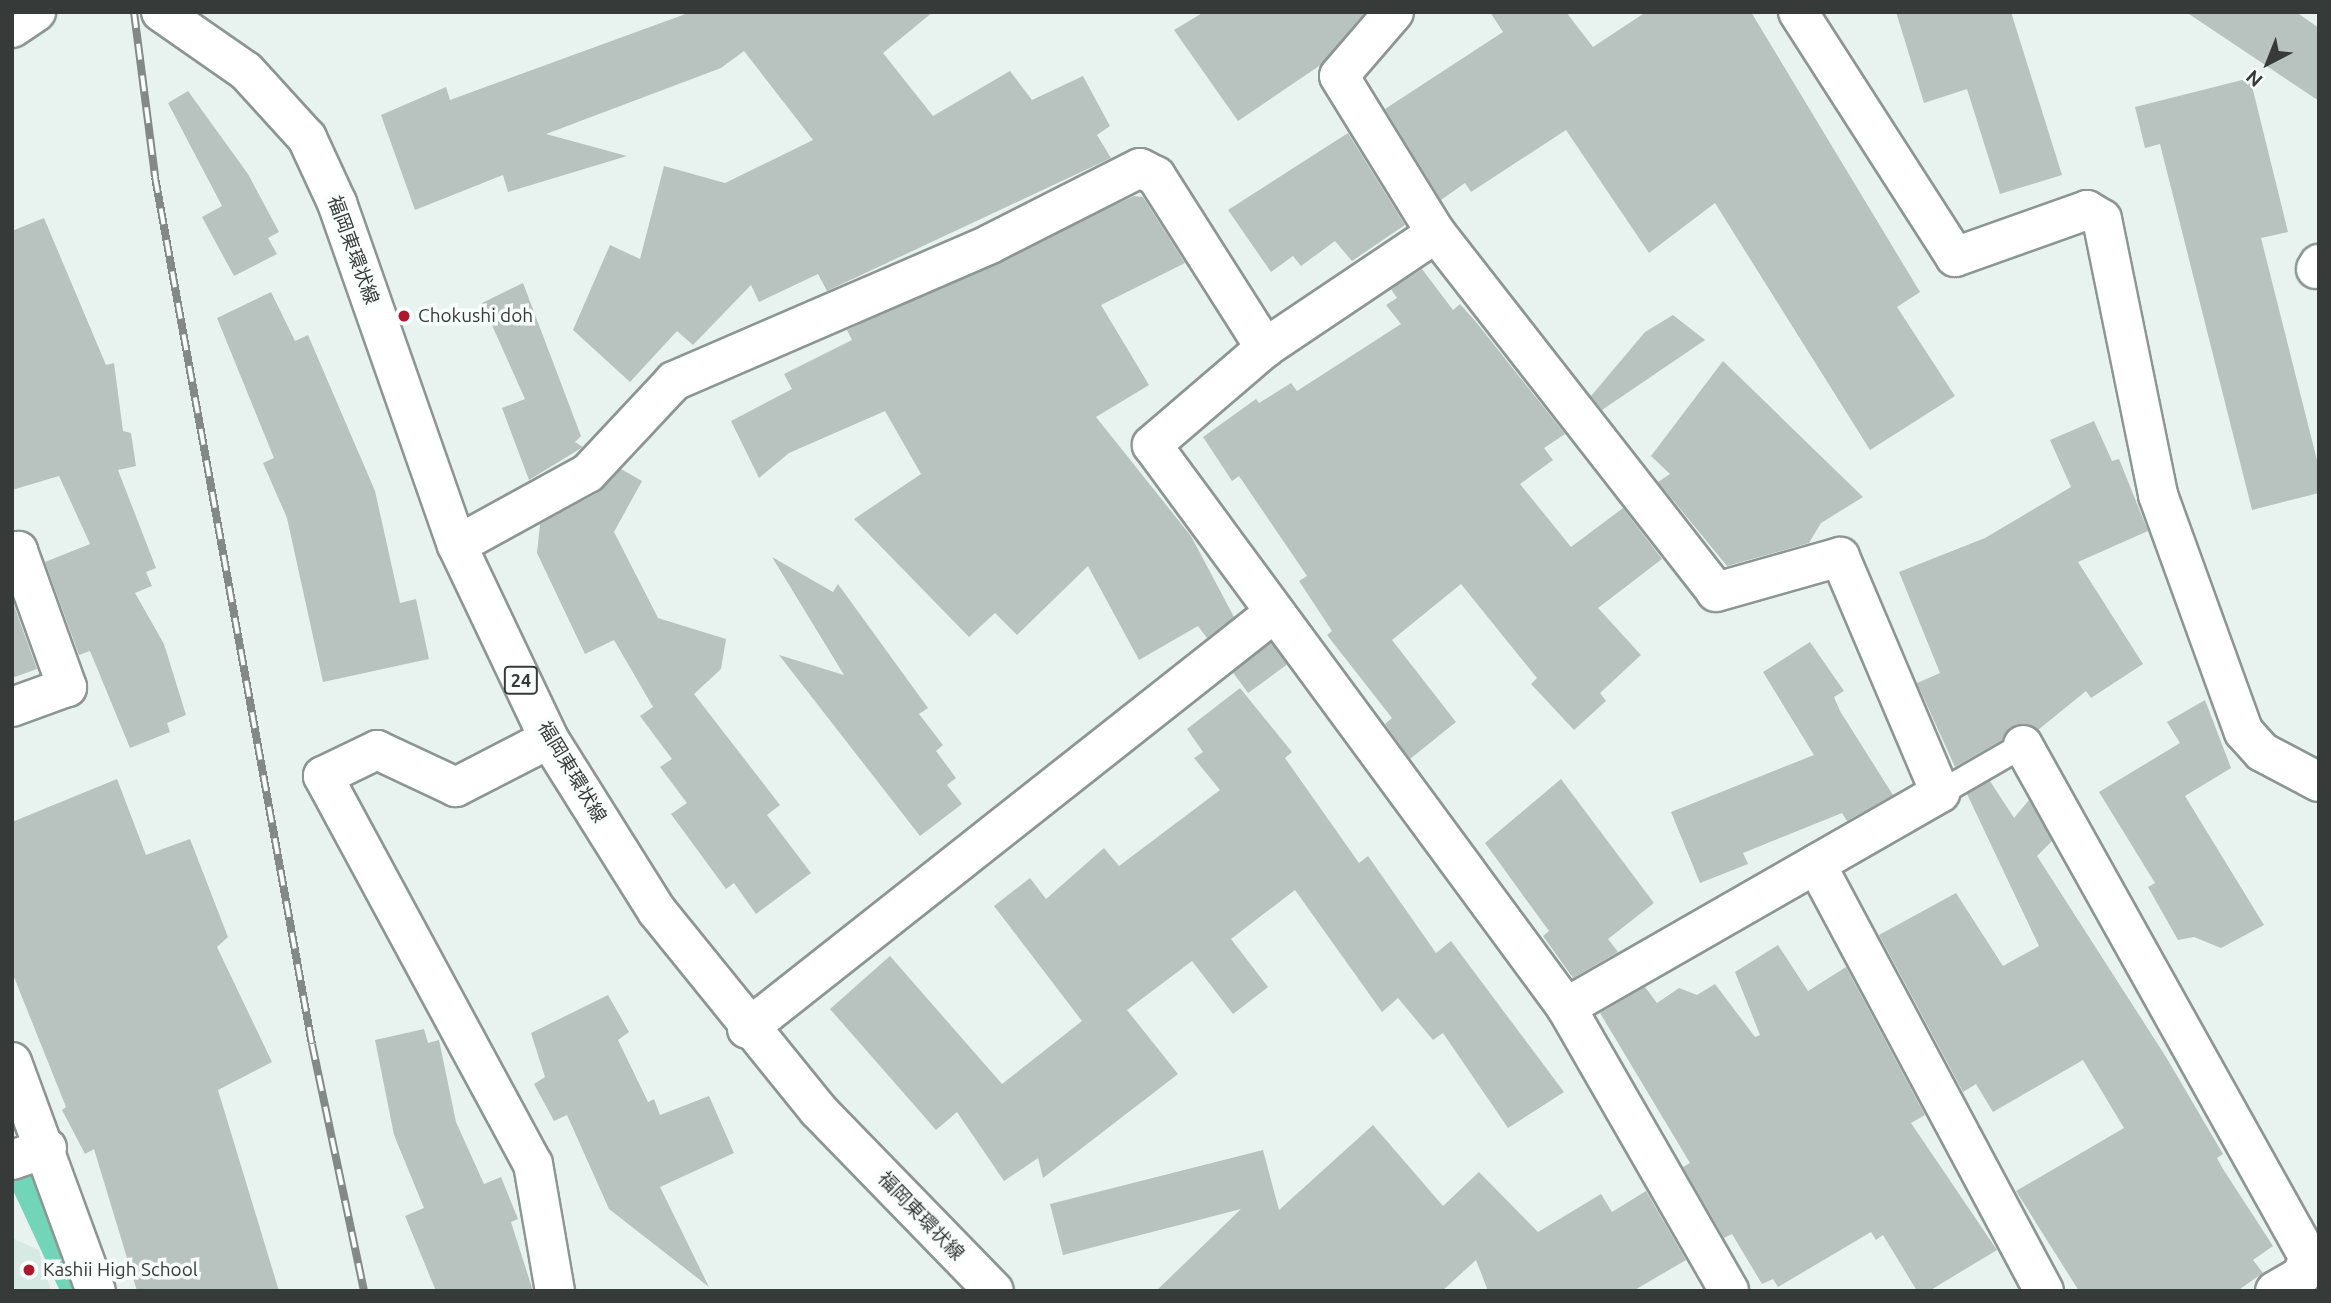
<!DOCTYPE html>
<html>
<head>
<meta charset="utf-8">
<style>
  body { margin:0 }
  #map { position:relative; width:2331px; height:1303px; overflow:hidden; background:#e8f3ef; font-family:Ubuntu,"Noto Sans JP",sans-serif }
  div>[style] { position:absolute }
  [style*='--x'] { left:calc(var(--x)*1px); top:calc(var(--y)*1px); width:calc(var(--w)*1px); rotate:calc(var(--a)*1deg) }
  .built>* { inset:0; background:#d6e9e2 }
  .water>* { inset:0; background:#72d5b7 }
  .building>* { inset:0; background:#b8c2bf; transform-origin:0 0 }
  .roads { filter:drop-shadow(2px 0 #8c9692) drop-shadow(-2px 0 #8c9692) drop-shadow(0 2px #8c9692) drop-shadow(0 -2px #8c9692) }
  .service>* { height:24px; margin:-12px; padding:0 12px; transform-origin:12px; border-radius:12px; background:#fff }
  .minor>* { height:38px; margin:-19px; padding:0 19px; transform-origin:19px; border-radius:19px; background:#fff }
  .primary>* { height:38px; margin:-19px; padding:0 19px; transform-origin:19px; border-radius:19px; background:#fff }
  .trunk>* { height:38px; margin:-19px; padding:0 19px; transform-origin:19px; border-radius:19px; background:#fff }
  .rail>* { height:8px; margin-top:-4px; transform-origin:0; background:repeating-linear-gradient(90deg,#f8fffc 0 16px,#828986 0 32px); box-sizing:border-box; border-block:2px solid #828986 }
  .dots>* { width:19px; height:19px; translate:-50% -50%; box-sizing:border-box; border:4px solid #f8fffc; border-radius:50% }
  span { translate:-50% -50%; white-space:nowrap; text-align:center; line-height:1.15; -webkit-text-stroke:7px #f8fffc; paint-order:stroke }
  .shield-label span { padding:2px 5px; background:#f8fffc; border:2px solid; border-radius:5px; -webkit-text-stroke-width:0 }
  .shield-label { font-size:18px; color:#363a38; font-weight:700 }
  .street-label { font-size:19px; color:#363a38 }
  .poi-label { font-size:19px; color:#363a38 }
  .left { translate:0 -50%; text-align:left }
  .frame { position:absolute; inset:0; border:14px solid #363a38; pointer-events:none }
  .north { position:absolute; left:2233px; top:28px; width:70px; height:70px; -webkit-text-stroke:5px #f8fffc; paint-order:stroke; rotate:222deg; font-size:19px; font-weight:700; line-height:28px; text-align:center; color:#363a38 }
  .north::after { content:''; display:block; margin:auto; width:24px; height:32px; background:#363a38; clip-path:polygon(50% 0,100% 100%,50% 72%,0 100%) }
</style>
</head>
<body>
<div id="map">
  <div class="built">
    <i style="clip-path:polygon(12px 1238px,39px 1250px,51px 1291px,12px 1291px)"></i>
  </div>
  <div class="water">
    <i style="clip-path:polygon(12px 1137px,47px 1199px,91px 1291px,60px 1291px,12px 1188px)"></i>
  </div>
  <div class="building">
    <i style="clip-path:polygon(691px 12px,933px 12px,883px 53px,933px 116px,1010px 71px,1032px 100px,1083px 76px,1110px 126px,1097px 135px,1111px 158px,827px 291px,818px 274px,759px 302px,751px 285px,693px 345px,677px 331px,630px 382px,573px 330px,610px 245px,640px 259px,664px 166px,725px 183px,813px 140px,744px 51px,721px 68px,546px 134px,627px 156px,508px 192px,503px 175px,415px 210px,381px 115px,446px 87px,450px 100px)"></i>
    <i style="clip-path:polygon(1204px 12px,1365px 12px,1322px 64px,1238px 121px,1174px 30px)"></i>
    <i style="clip-path:polygon(1490px 12px,1566px 12px,1593px 47px,1646px 12px,1751px 12px,1920px 292px,1897px 307px,1955px 396px,1870px 450px,1715px 203px,1649px 253px,1566px 130px,1471px 192px,1465px 183px,1441px 200px,1385px 109px,1503px 32px)"></i>
    <i style="clip-path:polygon(1896px 12px,2011px 12px,2062px 175px,2000px 194px,1967px 89px,1924px 103px)"></i>
    <i style="clip-path:polygon(2186px 12px,2296px 12px,2319px 28px,2319px 101px)"></i>
    <i style="clip-path:polygon(2250px 78px,2288px 232px,2261px 238px,2319px 468px,2319px 493px,2252px 510px,2160px 144px,2145px 148px,2135px 107px)"></i>
    <i style="clip-path:polygon(188px 91px,248px 174px,279px 232px,268px 238px,277px 254px,234px 276px,202px 217px,222px 206px,168px 103px)"></i>
    <i style="clip-path:polygon(1348px 133px,1405px 225px,1352px 261px,1335px 241px,1301px 266px,1293px 256px,1271px 272px,1228px 210px)"></i>
    <i style="clip-path:polygon(1134px 196px,1143px 197px,1185px 263px,1101px 305px,1149px 385px,1096px 417px,1191px 536px,1234px 617px,1207px 638px,1198px 626px,1139px 660px,1088px 566px,1017px 635px,995px 613px,969px 637px,854px 519px,921px 474px,885px 411px,789px 453px,759px 478px,731px 421px,792px 389px,784px 374px,852px 340px,847px 330px)"></i>
    <i style="clip-path:polygon(44px 218px,106px 365px,114px 363px,123px 431px,131px 433px,136px 466px,118px 470px,156px 568px,146px 572px,152px 586px,135px 593px,164px 644px,186px 715px,167px 723px,170px 732px,130px 748px,90px 651px,79px 655px,45px 562px,90px 544px,59px 476px,12px 490px,12px 231px)"></i>
    <i style="clip-path:polygon(1422px 269px,1453px 310px,1460px 304px,1476px 322px,1565px 434px,1544px 448px,1553px 460px,1520px 484px,1571px 547px,1623px 508px,1662px 559px,1598px 608px,1641px 655px,1600px 693px,1606px 701px,1574px 730px,1531px 684px,1537px 678px,1461px 584px,1392px 640px,1456px 722px,1410px 759px,1385px 724px,1392px 718px,1327px 635px,1332px 631px,1299px 581px,1307px 576px,1239px 476px,1232px 481px,1203px 437px,1256px 399px,1259px 403px,1291px 383px,1297px 391px,1401px 324px,1386px 305px,1397px 298px,1391px 289px)"></i>
    <i style="clip-path:polygon(523px 283px,581px 436px,575px 442px,583px 447px,529px 480px,502px 408px,525px 399px,482px 303px)"></i>
    <i style="clip-path:polygon(271px 292px,295px 341px,308px 335px,375px 491px,400px 603px,416px 599px,429px 659px,323px 682px,287px 518px,263px 463px,274px 458px,217px 318px)"></i>
    <i style="clip-path:polygon(1673px 315px,1705px 340px,1602px 410px,1591px 396px,1645px 332px)"></i>
    <i style="clip-path:polygon(1723px 361px,1863px 497px,1821px 523px,1809px 543px,1727px 566px,1658px 482px,1670px 474px,1651px 456px)"></i>
    <i style="clip-path:polygon(2094px 421px,2112px 461px,2119px 459px,2148px 531px,2078px 562px,2143px 664px,2091px 698px,2086px 691px,2038px 730px,2013px 726px,2002px 740px,1955px 767px,1917px 683px,1940px 673px,1899px 572px,1985px 538px,2071px 487px,2050px 440px)"></i>
    <i style="clip-path:polygon(621px 469px,642px 481px,614px 532px,658px 618px,726px 639px,721px 669px,694px 694px,780px 805px,767px 815px,811px 873px,756px 914px,734px 883px,726px 889px,671px 814px,687px 803px,660px 767px,672px 759px,640px 716px,653px 707px,614px 640px,585px 654px,537px 553px,540px 524px,599px 492px)"></i>
    <i style="clip-path:polygon(772px 557px,833px 592px,838px 584px,928px 708px,919px 714px,943px 745px,936px 751px,956px 778px,947px 785px,962px 804px,920px 836px,779px 655px,844px 675px)"></i>
    <i style="clip-path:polygon(12px 600px,37px 669px,12px 678px)"></i>
    <i style="clip-path:polygon(1810px 642px,1844px 691px,1834px 697px,1840px 711px,1893px 795px,1847px 821px,1842px 813px,1743px 853px,1748px 864px,1700px 883px,1671px 812px,1814px 755px,1763px 672px)"></i>
    <i style="left:1271px;top:643px;width:27px;height:48px;rotate:54deg"></i>
    <i style="clip-path:polygon(1240px 688px,1292px 752px,1285px 758px,1359px 863px,1368px 856px,1436px 953px,1451px 941px,1564px 1092px,1508px 1128px,1443px 1033px,1433px 1040px,1398px 998px,1382px 1012px,1295px 890px,1231px 939px,1268px 987px,1233px 1014px,1192px 961px,1127px 1010px,1178px 1074px,1043px 1178px,1038px 1158px,1004px 1181px,957px 1112px,936px 1130px,830px 1009px,890px 956px,1002px 1084px,1082px 1021px,994px 906px,1030px 878px,1046px 899px,1104px 848px,1119px 866px,1220px 790px,1194px 758px,1203px 752px,1187px 729px)"></i>
    <i style="clip-path:polygon(2205px 700px,2231px 768px,2185px 796px,2264px 925px,2221px 948px,2194px 937px,2178px 940px,2148px 887px,2155px 883px,2099px 792px,2180px 743px,2167px 722px)"></i>
    <i style="clip-path:polygon(117px 779px,146px 855px,190px 839px,228px 937px,217px 947px,272px 1062px,218px 1090px,279px 1291px,137px 1291px,94px 1149px,85px 1154px,62px 1110px,66px 1107px,12px 972px,12px 822px)"></i>
    <i style="clip-path:polygon(1561px 779px,1654px 903px,1608px 939px,1618px 952px,1573px 978px,1543px 936px,1549px 931px,1485px 843px)"></i>
    <i style="clip-path:polygon(1990px 781px,2014px 818px,2029px 800px,2052px 841px,2037px 856px,2166px 1057px,2223px 1154px,2217px 1158px,2223px 1169px,2273px 1246px,2253px 1260px,2263px 1273px,2237px 1291px,2079px 1291px,2016px 1191px,2124px 1128px,2083px 1060px,1993px 1112px,1976px 1084px,1963px 1092px,1879px 935px,1956px 893px,2003px 966px,2039px 946px,1967px 794px)"></i>
    <i style="clip-path:polygon(1778px 945px,1808px 991px,1846px 967px,1925px 1115px,1911px 1123px,1997px 1250px,1929px 1291px,1917px 1291px,1883px 1235px,1876px 1240px,1871px 1232px,1778px 1287px,1773px 1279px,1762px 1284px,1732px 1234px,1724px 1238px,1683px 1167px,1690px 1163px,1600px 1013px,1645px 987px,1657px 1003px,1679px 988px,1697px 995px,1715px 984px,1755px 1037px,1760px 1035px,1735px 972px)"></i>
    <i style="clip-path:polygon(608px 995px,629px 1032px,618px 1040px,648px 1102px,654px 1099px,660px 1115px,709px 1096px,734px 1153px,660px 1187px,709px 1287px,609px 1209px,567px 1115px,554px 1121px,534px 1084px,545px 1077px,531px 1033px)"></i>
    <i style="clip-path:polygon(424px 1029px,428px 1043px,439px 1040px,456px 1122px,484px 1184px,501px 1177px,518px 1219px,511px 1222px,533px 1291px,436px 1291px,405px 1216px,424px 1208px,394px 1135px,375px 1040px)"></i>
    <i style="clip-path:polygon(1373px 1125px,1443px 1206px,1479px 1172px,1538px 1232px,1601px 1194px,1612px 1212px,1646px 1191px,1686px 1260px,1633px 1291px,1488px 1291px,1476px 1260px,1442px 1291px,1156px 1291px,1241px 1209px,1063px 1255px,1050px 1204px,1263px 1150px,1279px 1210px)"></i>
  </div>
  <div class="roads">
    <div class="service">
      <i style="--x:1940;--y:793;--w:96;--a:-30"></i>
    </div>
    <div class="minor">
      <i style="--x:1394;--y:12;--w:84;--a:130.7"></i>
      <i style="--x:1339;--y:76;--w:185;--a:58.3"></i>
      <i style="--x:1436;--y:233;--w:455;--a:52"></i>
      <i style="--x:1716;--y:592;--w:129;--a:-15.8"></i>
      <i style="--x:1840;--y:557;--w:256;--a:67"></i>
      <i style="--x:1940;--y:793;--w:431;--a:150.2"></i>
      <i style="--x:1798;--y:12;--w:291;--a:57.3"></i>
      <i style="--x:1955;--y:257;--w:140;--a:-19.6"></i>
      <i style="--x:2087;--y:210;--w:17;--a:31"></i>
      <i style="--x:2102;--y:219;--w:282;--a:78.5"></i>
      <i style="--x:2158;--y:495;--w:252;--a:70.1"></i>
      <i style="--x:2244;--y:732;--w:27;--a:48"></i>
      <i style="--x:2262;--y:752;--w:64;--a:27.8"></i>
      <i style="--x:1436;--y:233;--w:206;--a:146.1"></i>
      <i style="--x:1265;--y:348;--w:149;--a:139.4"></i>
      <i style="--x:1152;--y:445;--w:698;--a:53.62"></i>
      <i style="--x:1566;--y:1007;--w:327;--a:60.1"></i>
      <i style="--x:2316;--y:269;--w:6;--a:-59"></i>
      <i style="--x:457;--y:545;--w:149;--a:-28.8"></i>
      <i style="--x:588;--y:473;--w:126;--a:-46.9"></i>
      <i style="--x:674;--y:381;--w:344;--a:-23.4"></i>
      <i style="--x:990;--y:244;--w:168;--a:-26.9"></i>
      <i style="--x:1140;--y:168;--w:18;--a:27"></i>
      <i style="--x:1156;--y:176;--w:204;--a:57.6"></i>
      <i style="--x:12;--y:554;--w:7;--a:-27"></i>
      <i style="--x:18;--y:551;--w:145;--a:70.2"></i>
      <i style="--x:67;--y:687;--w:59;--a:160"></i>
      <i style="--x:549;--y:739;--w:105;--a:152.7"></i>
      <i style="--x:456;--y:787;--w:87;--a:-154.9"></i>
      <i style="--x:377;--y:750;--w:60;--a:154.3"></i>
      <i style="--x:323;--y:776;--w:441;--a:61.6"></i>
      <i style="--x:533;--y:1164;--w:129;--a:80.2"></i>
      <i style="--x:2023;--y:745;--w:587;--a:60.86"></i>
      <i style="--x:2309;--y:1258;--w:20;--a:114"></i>
      <i style="--x:2301;--y:1276;--w:30;--a:150"></i>
      <i style="--x:1816;--y:864;--w:484;--a:61.9"></i>
      <i style="--x:747;--y:1029;--w:671;--a:-38.29"></i>
      <i style="--x:12;--y:1062;--w:244;--a:69.9"></i>
      <i style="--x:12;--y:1160;--w:37;--a:-19"></i>
    </div>
    <div class="primary">
      <i style="--x:161;--y:12;--w:103;--a:34.8"></i>
      <i style="--x:246;--y:71;--w:91;--a:47.7"></i>
      <i style="--x:307;--y:138;--w:72;--a:65.2"></i>
      <i style="--x:337;--y:203;--w:362;--a:70.7"></i>
      <i style="--x:457;--y:545;--w:215;--a:64.6"></i>
      <i style="--x:549;--y:739;--w:203;--a:57.9"></i>
      <i style="--x:657;--y:911;--w:256;--a:51"></i>
      <i style="--x:818;--y:1110;--w:252;--a:45.8"></i>
    </div>
    <div class="trunk">
      <i style="--x:12;--y:28;--w:29;--a:-34"></i>
    </div>
  </div>
  <div class="rail">
    <i style="--x:134;--y:12;--w:166;--a:82.7"></i>
    <i style="--x:155;--y:177;--w:881;--a:79.74"></i>
    <i style="--x:312;--y:1044;--w:252;--a:78.1"></i>
  </div>
  <div class="dots">
    <i style="left:404px;top:316px;background:#ad182c"></i>
    <i style="left:29px;top:1270px;background:#ad182c"></i>
  </div>
  <div class="shield-label">
    <span style="left:521px;top:680px">24</span>
  </div>
  <div class="street-label">
    <span style="left:353px;top:250px;rotate:70deg">福岡東環状線</span>
    <span style="left:572px;top:772px;rotate:59deg">福岡東環状線</span>
    <span style="left:921px;top:1216px;rotate:46deg">福岡東環状線</span>
  </div>
  <div class="poi-label">
    <span class="left" style="left:418px;top:316px">Chokushi doh</span>
    <span class="left" style="left:43px;top:1270px">Kashii High School</span>
  </div>
  <div class="frame"></div>
  <div class="north">N</div>
</div>
</body>
</html>
